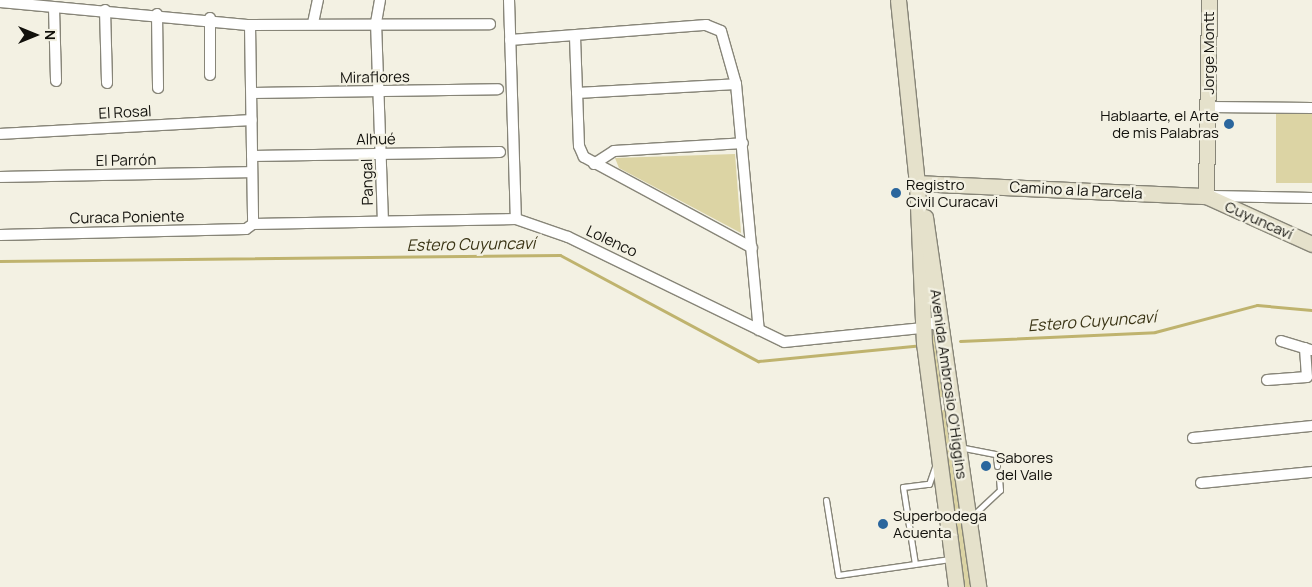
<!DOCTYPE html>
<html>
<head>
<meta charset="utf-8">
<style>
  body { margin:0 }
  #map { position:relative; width:1312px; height:587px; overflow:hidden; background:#f3f1e3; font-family:Manrope,sans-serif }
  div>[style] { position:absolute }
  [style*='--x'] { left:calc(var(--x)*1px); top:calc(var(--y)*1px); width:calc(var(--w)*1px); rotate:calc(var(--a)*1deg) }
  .green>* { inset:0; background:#dcd4a4; transform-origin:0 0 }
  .stream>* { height:3px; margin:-1.5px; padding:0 1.5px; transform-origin:1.5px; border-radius:1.5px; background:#bfb36e }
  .roads { filter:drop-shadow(1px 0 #878578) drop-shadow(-1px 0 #878578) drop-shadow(0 1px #878578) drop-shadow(0 -1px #878578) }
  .lane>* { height:5px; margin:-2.5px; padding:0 2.5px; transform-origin:2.5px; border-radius:2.5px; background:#fff }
  .street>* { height:10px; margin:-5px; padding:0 5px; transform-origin:5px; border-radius:5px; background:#fff }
  .secondary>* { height:15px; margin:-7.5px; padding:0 7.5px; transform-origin:7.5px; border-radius:7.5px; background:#e5e1cb }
  .dots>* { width:14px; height:14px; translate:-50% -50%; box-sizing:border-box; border:2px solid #f3f1e3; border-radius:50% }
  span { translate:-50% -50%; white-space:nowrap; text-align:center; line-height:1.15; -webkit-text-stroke:4.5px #f3f1e3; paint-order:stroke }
  .street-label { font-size:15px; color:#12110c }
  .poi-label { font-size:15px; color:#12110c }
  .right { translate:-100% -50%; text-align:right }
  .left { translate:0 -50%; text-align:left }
  .water-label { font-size:16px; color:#3a3415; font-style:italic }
  .north { position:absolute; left:10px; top:10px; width:50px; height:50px; -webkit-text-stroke:4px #f3f1e3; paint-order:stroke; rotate:90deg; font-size:14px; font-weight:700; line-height:20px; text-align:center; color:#12110c }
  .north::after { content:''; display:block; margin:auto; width:18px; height:22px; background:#12110c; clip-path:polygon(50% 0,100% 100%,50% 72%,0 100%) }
</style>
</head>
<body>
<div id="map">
  <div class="green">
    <i style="left:1276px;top:112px;width:36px;height:71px"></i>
    <i style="clip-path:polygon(735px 154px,741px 233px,619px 168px,615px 158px)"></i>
    <i style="clip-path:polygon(930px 299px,945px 396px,937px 398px,928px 312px)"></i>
    <i style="clip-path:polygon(947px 409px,973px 587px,964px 587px,940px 411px)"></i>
  </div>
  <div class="stream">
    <i style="--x:0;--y:261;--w:560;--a:-0.61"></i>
    <i style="--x:560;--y:255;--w:225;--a:28.2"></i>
    <i style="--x:758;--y:361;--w:158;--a:-5.5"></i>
    <i style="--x:960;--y:341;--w:195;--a:-2.6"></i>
    <i style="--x:1155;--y:332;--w:106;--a:-14.8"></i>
    <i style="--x:1257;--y:305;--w:55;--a:5.2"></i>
  </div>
  <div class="roads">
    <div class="lane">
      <i style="--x:959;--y:447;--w:38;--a:11"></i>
      <i style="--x:996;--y:454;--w:12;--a:85"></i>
      <i style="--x:826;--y:500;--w:76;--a:80.9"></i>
      <i style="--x:838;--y:575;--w:113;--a:-8.1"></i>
      <i style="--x:970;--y:518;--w:41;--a:-43"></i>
      <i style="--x:1000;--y:490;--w:11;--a:-95"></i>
      <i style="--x:915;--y:564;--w:78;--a:-98.9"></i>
      <i style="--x:903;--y:487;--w:26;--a:-7"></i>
      <i style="--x:929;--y:484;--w:18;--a:-71"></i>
    </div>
    <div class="street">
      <i style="--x:380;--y:0;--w:22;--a:100"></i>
      <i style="--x:376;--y:22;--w:199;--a:88"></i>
      <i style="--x:509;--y:0;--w:219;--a:88.2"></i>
      <i style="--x:0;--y:2;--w:251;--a:5.3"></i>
      <i style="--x:250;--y:25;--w:240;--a:-0.2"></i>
      <i style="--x:54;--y:8;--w:73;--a:88.4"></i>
      <i style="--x:105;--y:10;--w:73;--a:88.4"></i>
      <i style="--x:157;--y:14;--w:74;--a:89.2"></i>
      <i style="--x:313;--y:23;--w:24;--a:-78"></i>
      <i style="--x:250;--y:25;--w:199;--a:89.1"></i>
      <i style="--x:575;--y:37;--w:109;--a:87.9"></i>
      <i style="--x:579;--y:146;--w:12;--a:66"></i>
      <i style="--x:584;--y:157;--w:191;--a:28.4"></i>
      <i style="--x:510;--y:40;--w:197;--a:-4.4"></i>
      <i style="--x:706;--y:25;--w:16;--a:22"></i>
      <i style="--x:721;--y:31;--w:55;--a:74.2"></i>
      <i style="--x:736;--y:84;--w:247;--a:84.7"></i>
      <i style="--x:210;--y:75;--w:57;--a:-90"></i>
      <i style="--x:252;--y:93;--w:246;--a:-0.9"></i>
      <i style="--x:577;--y:93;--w:159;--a:-3.2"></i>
      <i style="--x:1209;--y:107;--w:103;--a:0.6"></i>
      <i style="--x:0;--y:134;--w:252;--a:-3.2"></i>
      <i style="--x:252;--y:156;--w:248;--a:-0.9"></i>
      <i style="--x:594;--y:164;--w:24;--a:-33"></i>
      <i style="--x:614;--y:151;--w:129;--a:-3.5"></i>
      <i style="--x:0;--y:177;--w:252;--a:-1.1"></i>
      <i style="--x:1213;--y:196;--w:99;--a:1.2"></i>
      <i style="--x:253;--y:224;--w:263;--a:-1.1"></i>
      <i style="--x:516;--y:219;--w:55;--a:19.1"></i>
      <i style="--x:568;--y:237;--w:240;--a:25.9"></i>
      <i style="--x:784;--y:342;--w:140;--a:-5.8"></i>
      <i style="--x:923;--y:328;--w:10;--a:-29"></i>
      <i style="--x:932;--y:323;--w:10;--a:29"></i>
      <i style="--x:0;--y:235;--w:246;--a:-1.4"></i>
      <i style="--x:246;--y:229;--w:9;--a:-36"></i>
      <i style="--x:1281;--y:341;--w:31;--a:17"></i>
      <i style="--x:1267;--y:380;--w:40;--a:-4.3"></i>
      <i style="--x:1307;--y:377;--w:29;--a:-94"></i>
      <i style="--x:1193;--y:438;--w:120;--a:-5.8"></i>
      <i style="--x:1201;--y:483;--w:112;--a:-5.7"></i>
    </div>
    <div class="secondary">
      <i style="--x:898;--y:0;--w:184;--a:84.1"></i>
      <i style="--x:917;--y:183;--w:160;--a:87.5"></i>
      <i style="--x:924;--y:343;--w:246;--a:82.5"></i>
      <i style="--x:917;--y:183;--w:289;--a:2.6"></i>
      <i style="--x:1206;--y:196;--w:116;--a:24.4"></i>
      <i style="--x:1206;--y:196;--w:196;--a:-89.1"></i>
      <i style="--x:925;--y:217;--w:374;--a:81.8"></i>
    </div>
  </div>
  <div class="dots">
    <i style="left:1229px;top:124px;background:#2a669d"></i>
    <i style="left:896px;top:193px;background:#2a669d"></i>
    <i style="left:986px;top:466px;background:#2a669d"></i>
    <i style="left:883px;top:524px;background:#2a669d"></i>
  </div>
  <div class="street-label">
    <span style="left:1209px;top:53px;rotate:-90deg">Jorge Montt</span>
    <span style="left:375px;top:77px;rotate:-1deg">Miraflores</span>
    <span style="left:125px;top:112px;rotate:-3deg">El Rosal</span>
    <span style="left:376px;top:139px;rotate:-1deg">Alhué</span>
    <span style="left:126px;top:160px;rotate:-1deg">El Parrón</span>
    <span style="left:367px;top:182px;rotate:-91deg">Pangal</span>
    <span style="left:1076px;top:190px;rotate:3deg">Camino a la Parcela</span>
    <span style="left:127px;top:217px;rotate:-1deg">Curaca Poniente</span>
    <span style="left:1259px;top:220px;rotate:24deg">Cuyuncaví</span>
    <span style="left:612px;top:241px;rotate:25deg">Lolenco</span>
    <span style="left:949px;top:384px;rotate:82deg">Avenida Ambrosio O'Higgins</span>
  </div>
  <div class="poi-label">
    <span class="right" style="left:1219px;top:124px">Hablaarte, el Arte<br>de mis Palabras</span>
    <span class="left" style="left:906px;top:193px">Registro<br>Civil Curacavi</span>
    <span class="left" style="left:996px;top:466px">Sabores<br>del Valle</span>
    <span class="left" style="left:893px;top:524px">Superbodega<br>Acuenta</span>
  </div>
  <div class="water-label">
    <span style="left:471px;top:244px;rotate:-1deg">Estero Cuyuncaví</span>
    <span style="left:1092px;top:321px;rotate:-4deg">Estero Cuyuncaví</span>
  </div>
  <div class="north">N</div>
</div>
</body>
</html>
